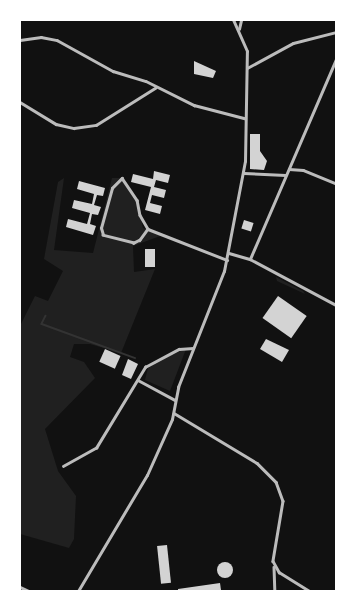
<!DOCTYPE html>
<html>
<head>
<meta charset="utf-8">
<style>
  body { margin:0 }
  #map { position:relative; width:356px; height:611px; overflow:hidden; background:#111; font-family:"Playfair Display",serif }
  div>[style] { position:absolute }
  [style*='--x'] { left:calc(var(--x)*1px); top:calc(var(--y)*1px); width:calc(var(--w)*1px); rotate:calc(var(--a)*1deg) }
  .green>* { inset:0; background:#202020 }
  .stream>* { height:1.5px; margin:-0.75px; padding:0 0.75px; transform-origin:0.75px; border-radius:0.75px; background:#333 }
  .building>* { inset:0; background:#d3d3d3; transform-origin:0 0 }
  .round { border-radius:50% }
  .service>* { height:1.5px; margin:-0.75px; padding:0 0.75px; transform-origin:0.75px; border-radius:0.75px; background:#bcbcbc }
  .minor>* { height:2.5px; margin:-1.25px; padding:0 1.25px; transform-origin:1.25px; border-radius:1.25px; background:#bcbcbc }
  .tertiary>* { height:3px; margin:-1.5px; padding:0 1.5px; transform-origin:1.5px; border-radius:1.5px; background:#bcbcbc }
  span { translate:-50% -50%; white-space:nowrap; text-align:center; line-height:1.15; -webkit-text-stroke:3px #fff; paint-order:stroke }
  .frame { position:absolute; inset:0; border:21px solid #fff; pointer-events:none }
</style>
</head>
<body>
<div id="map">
  <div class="green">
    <i style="clip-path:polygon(64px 178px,54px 250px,93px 253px,112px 178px,122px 178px,137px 200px,143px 228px,163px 235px,133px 246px,134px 272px,155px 269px,121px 353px,90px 344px,74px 344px,70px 357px,84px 362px,95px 378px,45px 429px,58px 471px,76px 496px,74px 539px,69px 548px,20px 534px,20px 326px,35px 296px,48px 301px,63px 271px,44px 259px,58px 182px)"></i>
    <i style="clip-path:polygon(276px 277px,303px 291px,305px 294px,277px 281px)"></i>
    <i style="clip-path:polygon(186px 349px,170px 391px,145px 380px,148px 368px,156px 361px)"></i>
  </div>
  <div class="stream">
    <i style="--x:46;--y:316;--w:9;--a:117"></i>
    <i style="--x:42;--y:324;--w:99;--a:20.1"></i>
  </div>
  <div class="building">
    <i style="clip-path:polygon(194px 61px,216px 71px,213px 78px,194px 74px)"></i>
    <i style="clip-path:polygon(250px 134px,260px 134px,260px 151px,267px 161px,264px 170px,250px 169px)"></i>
    <i style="clip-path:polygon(154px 171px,170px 175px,168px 183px,156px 180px,154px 187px,166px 190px,164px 198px,152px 195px,150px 203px,162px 206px,160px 214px,145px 210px,151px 187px,131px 182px,133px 174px,153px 179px)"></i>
    <i style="clip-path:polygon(79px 181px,105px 188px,103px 196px,97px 195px,94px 205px,101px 207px,98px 215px,92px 214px,90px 224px,96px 226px,93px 235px,66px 227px,68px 219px,87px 224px,90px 213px,72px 208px,74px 200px,92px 204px,94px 194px,77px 189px)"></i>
    <i style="left:244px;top:220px;width:10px;height:9px;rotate:17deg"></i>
    <i style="left:145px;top:249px;width:10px;height:18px"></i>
    <i style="left:278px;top:296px;width:35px;height:27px;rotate:35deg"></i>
    <i style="clip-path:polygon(266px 339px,289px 350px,282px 362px,260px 349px)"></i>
    <i style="left:105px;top:349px;width:17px;height:14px;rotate:24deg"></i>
    <i style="clip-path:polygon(128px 359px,138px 364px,131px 379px,122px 375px)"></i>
    <i style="left:167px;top:545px;width:38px;height:10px;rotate:84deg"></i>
    <i class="round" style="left:217px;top:562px;width:16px;height:16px"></i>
    <i style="clip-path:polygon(220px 583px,221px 590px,178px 591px,178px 589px)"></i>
  </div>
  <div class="service">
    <i style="--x:335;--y:20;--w:1;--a:0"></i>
  </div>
  <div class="minor">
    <i style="--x:239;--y:29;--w:9;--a:-77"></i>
    <i style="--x:20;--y:40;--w:21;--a:-8"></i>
    <i style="--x:41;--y:37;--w:16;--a:11"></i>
    <i style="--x:57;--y:40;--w:64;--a:29"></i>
    <i style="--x:113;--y:71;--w:34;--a:17"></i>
    <i style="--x:146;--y:81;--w:54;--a:26.6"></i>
    <i style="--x:194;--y:105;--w:52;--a:14.6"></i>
    <i style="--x:20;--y:102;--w:42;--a:31.4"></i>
    <i style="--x:56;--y:124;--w:18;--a:13"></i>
    <i style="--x:74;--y:128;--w:22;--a:-8"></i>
    <i style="--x:96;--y:125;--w:70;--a:-32.1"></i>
    <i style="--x:289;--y:169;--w:14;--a:4"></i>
    <i style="--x:303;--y:170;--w:35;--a:22"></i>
    <i style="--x:244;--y:173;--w:41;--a:2.8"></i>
    <i style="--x:148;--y:229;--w:14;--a:126"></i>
    <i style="--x:140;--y:240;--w:7;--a:153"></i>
    <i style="--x:134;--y:243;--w:32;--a:-166"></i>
    <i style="--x:103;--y:235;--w:7;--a:-106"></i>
    <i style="--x:101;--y:228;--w:41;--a:-74.6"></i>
    <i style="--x:112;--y:188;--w:14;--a:-45"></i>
    <i style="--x:122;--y:178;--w:27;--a:56"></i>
    <i style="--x:137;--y:200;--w:15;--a:79"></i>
    <i style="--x:140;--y:215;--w:16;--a:60"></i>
    <i style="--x:148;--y:229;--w:85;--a:21.4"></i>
    <i style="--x:229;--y:253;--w:22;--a:16"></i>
    <i style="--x:250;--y:259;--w:98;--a:28.1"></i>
    <i style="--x:250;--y:259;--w:218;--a:-66.7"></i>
    <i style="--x:138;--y:380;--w:42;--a:28.4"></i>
    <i style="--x:174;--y:413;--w:97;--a:31.1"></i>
    <i style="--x:257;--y:463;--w:27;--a:45"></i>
    <i style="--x:276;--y:482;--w:20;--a:70"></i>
    <i style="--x:283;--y:501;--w:61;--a:99.5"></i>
    <i style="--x:273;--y:561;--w:13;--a:61"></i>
    <i style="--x:279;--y:572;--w:36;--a:32"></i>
    <i style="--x:63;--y:466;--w:38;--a:-29"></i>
    <i style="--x:96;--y:448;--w:95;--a:-58.8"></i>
    <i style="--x:145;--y:367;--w:38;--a:-28"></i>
    <i style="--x:179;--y:349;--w:14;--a:-4"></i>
    <i style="--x:274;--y:567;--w:24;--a:88"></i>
    <i style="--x:20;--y:587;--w:10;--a:24"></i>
  </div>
  <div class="tertiary">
    <i style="--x:247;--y:68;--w:52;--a:-28.5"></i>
    <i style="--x:293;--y:43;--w:44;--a:-14.3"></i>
    <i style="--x:78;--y:591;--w:135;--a:-59.3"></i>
    <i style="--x:147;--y:475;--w:61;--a:-65.9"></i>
    <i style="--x:172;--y:419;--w:33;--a:-79"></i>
    <i style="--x:178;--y:387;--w:125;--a:-68.4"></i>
    <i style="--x:224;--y:271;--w:112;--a:-79.2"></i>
    <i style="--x:245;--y:161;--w:110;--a:-89"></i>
    <i style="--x:247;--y:51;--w:34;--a:-114"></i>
  </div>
  <div class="frame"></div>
</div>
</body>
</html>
